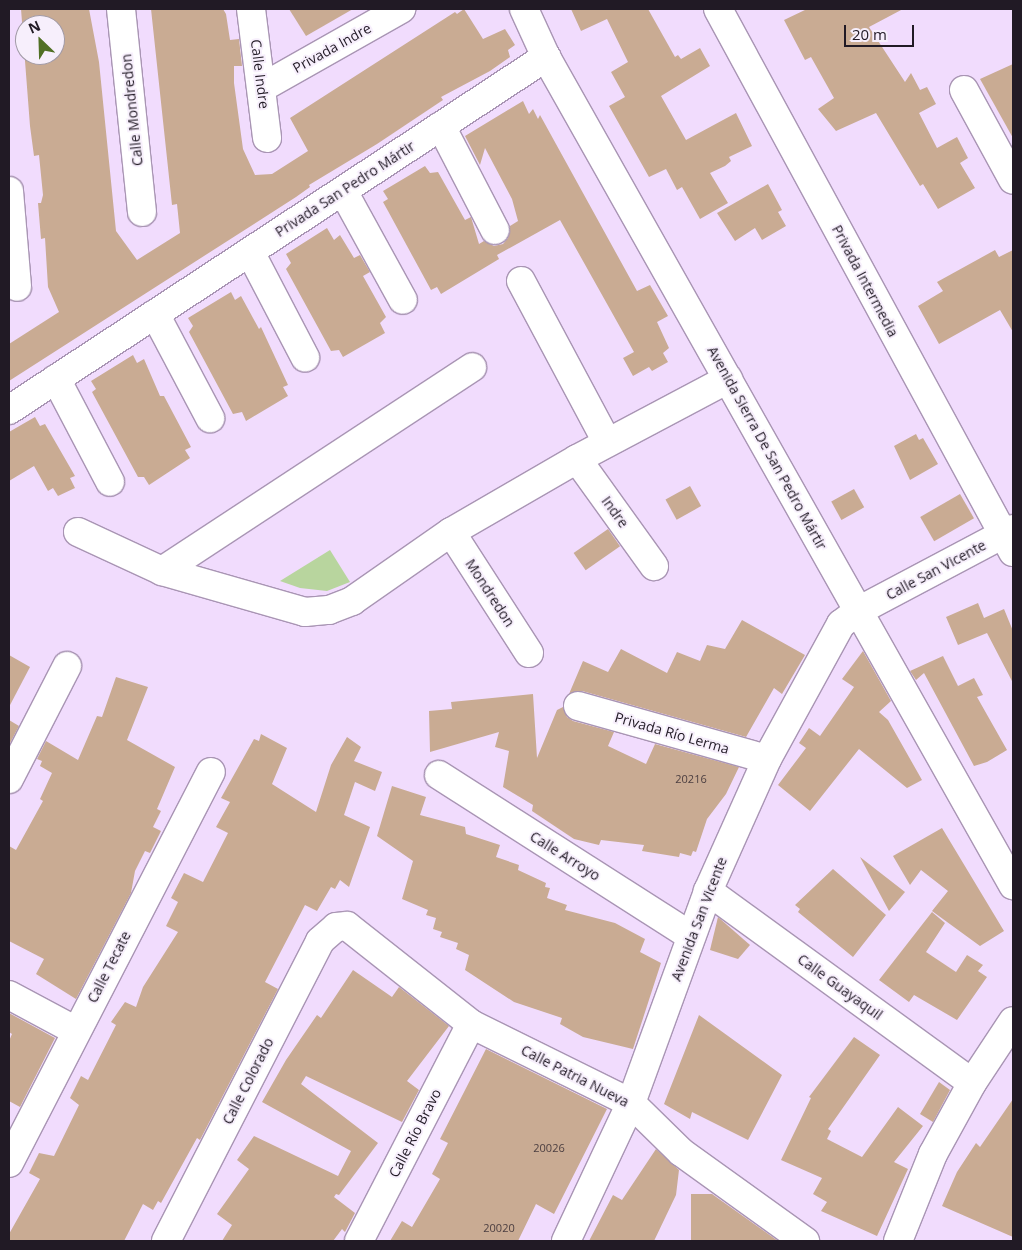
<!DOCTYPE html>
<html>
<head>
<meta charset="utf-8">
<style>
  body { margin:0 }
  #map { position:relative; width:1022px; height:1250px; overflow:hidden; background:#f1dcfd; font-family:"Open Sans",sans-serif }
  div>[style] { position:absolute }
  [style*='--x'] { left:calc(var(--x)*1px); top:calc(var(--y)*1px); width:calc(var(--w)*1px); rotate:calc(var(--a)*1deg) }
  .green>* { inset:0; background:#b8d59e }
  .building>* { inset:0; background:#c9ab93; transform-origin:0 0 }
  .roads { filter:drop-shadow(1px 0 #a995b4) drop-shadow(-1px 0 #a995b4) drop-shadow(0 1px #a995b4) drop-shadow(0 -1px #a995b4) }
  .minor>* { height:28px; margin:-14px; padding:0 14px; transform-origin:14px; border-radius:14px; background:#fff }
  span { translate:-50% -50%; white-space:nowrap; text-align:center; line-height:1.15; -webkit-text-stroke:4px #f7effc; paint-order:stroke }
  .number-label { font-size:11px; color:#4b3e40 }
  .number-label span { -webkit-text-stroke-width:0 }
  .street-label { font-size:14px; color:#211a25 }
  .frame { position:absolute; inset:0; border:10px solid #211a25; pointer-events:none }
  .north { position:absolute; left:15px; top:15px; width:50px; height:50px; box-sizing:border-box; background:#f7effc; border:1px solid #a19aa6; border-radius:50%; rotate:336deg; font-size:14px; font-weight:700; line-height:20px; text-align:center; color:#211a25 }
  .north::after { content:''; display:block; margin:auto; width:18px; height:22px; background:#517025; clip-path:polygon(50% 0,100% 100%,50% 72%,0 100%) }
  .scale { position:absolute; left:844px; top:25px; width:70px; height:22px; box-sizing:border-box; border:2px solid #211a25; border-top:0; padding-left:6px; font-size:15px; line-height:18px; white-space:nowrap; color:#211a25; -webkit-text-stroke:4px #f7effc; paint-order:stroke }
</style>
</head>
<body>
<div id="map">
  <div class="green">
    <i style="clip-path:polygon(330px 550px,350px 582px,327px 591px,300px 588px,280px 581px)"></i>
  </div>
  <div class="building">
    <i style="clip-path:polygon(evenodd,21px 9px,89px 9px,99px 62px,116px 231px,137px 260px,180px 233px,177px 204px,172px 205px,151px 9px,223px 9px,226px 14px,230px 40px,239px 39px,242px 66px,234px 66px,234px 83px,243px 149px,255px 175px,272px 174px,308px 151px,290px 118px,455px 12px,457px 14px,464px 9px,483px 39px,505px 29px,515px 45px,508px 50px,510px 57px,490px 71px,441px 97px,443px 100px,377px 144px,309px 185px,310px 187px,296px 197px,9px 381px,9px 344px,59px 312px,48px 287px,45px 238px,41px 239px,38px 203px,41px 203px,43px 195px,39px 155px,34px 156px,30px 126px,21px 9px,25px 25px,55px 25px,55px 55px,25px 55px,25px 25px)"></i>
    <i style="clip-path:polygon(289px 9px,353px 9px,306px 36px)"></i>
    <i style="clip-path:polygon(571px 9px,648px 9px,675px 57px,678px 55px,681px 59px,700px 48px,710px 66px,661px 96px,686px 140px,736px 113px,752px 146px,729px 157px,731px 161px,725px 166px,710px 173px,728px 203px,700px 219px,682px 187px,677px 190px,666px 169px,649px 177px,609px 106px,625px 97px,611px 72px,628px 62px,607px 19px,581px 31px)"></i>
    <i style="clip-path:polygon(807px 9px,903px 9px,869px 27px,905px 82px,911px 73px,920px 90px,927px 87px,936px 104px,919px 113px,937px 148px,957px 137px,968px 158px,960px 163px,975px 188px,938px 209px,923px 184px,920px 186px,876px 113px,836px 131px,818px 109px,834px 98px,811px 57px,805px 60px,784px 20px)"></i>
    <i style="clip-path:polygon(1013px 64px,1013px 138px,980px 79px)"></i>
    <i style="clip-path:polygon(523px 101px,529px 114px,533px 109px,538px 119px,540px 115px,637px 291px,650px 285px,668px 316px,657px 322px,669px 348px,663px 353px,668px 362px,652px 371px,649px 367px,633px 376px,623px 358px,634px 352px,560px 220px,497px 255px,499px 259px,441px 294px,437px 287px,431px 290px,388px 211px,383px 202px,388px 199px,383px 191px,425px 166px,430px 173px,438px 172px,465px 220px,471px 217px,479px 244px,484px 241px,494px 246px,503px 244px,508px 238px,510px 226px,518px 221px,512px 199px,485px 148px,480px 165px,465px 136px)"></i>
    <i style="clip-path:polygon(768px 184px,782px 210px,778px 212px,786px 226px,762px 240px,755px 228px,735px 241px,717px 213px)"></i>
    <i style="clip-path:polygon(327px 228px,334px 240px,340px 235px,354px 258px,360px 255px,370px 272px,363px 276px,386px 317px,380px 323px,385px 333px,343px 357px,339px 350px,331px 351px,286px 269px,291px 263px,286px 254px)"></i>
    <i style="clip-path:polygon(995px 250px,999px 257px,1013px 250px,1013px 332px,1000px 310px,939px 344px,918px 306px,943px 291px,937px 282px)"></i>
    <i style="clip-path:polygon(231px 292px,235px 300px,241px 296px,259px 329px,261px 327px,288px 385px,283px 387px,288px 396px,246px 421px,242px 412px,233px 414px,189px 332px,193px 326px,188px 318px)"></i>
    <i style="clip-path:polygon(133px 355px,137px 363px,144px 359px,160px 396px,164px 396px,191px 447px,185px 450px,190px 458px,149px 485px,144px 477px,138px 477px,92px 392px,96px 389px,91px 381px)"></i>
    <i style="clip-path:polygon(35px 417px,40px 426px,45px 424px,75px 476px,70px 478px,75px 488px,58px 496px,53px 488px,48px 491px,34px 466px,9px 481px,9px 432px)"></i>
    <i style="clip-path:polygon(916px 434px,919px 440px,923px 438px,938px 464px,910px 480px,894px 446px)"></i>
    <i style="left:690px;top:486px;width:23px;height:28px;rotate:61deg"></i>
    <i style="left:854px;top:489px;width:21px;height:26px;rotate:61deg"></i>
    <i style="left:960px;top:494px;width:28px;height:46px;rotate:60deg"></i>
    <i style="left:608px;top:529px;width:21px;height:42px;rotate:55deg"></i>
    <i style="clip-path:polygon(978px 603px,984px 618px,1004px 609px,1013px 631px,1013px 683px,987px 633px,958px 645px,946px 617px)"></i>
    <i style="clip-path:polygon(742px 620px,805px 655px,782px 694px,774px 688px,746px 737px,582px 691px,569px 694px,583px 661px,608px 672px,621px 649px,667px 673px,677px 652px,700px 661px,707px 645px,725px 649px)"></i>
    <i style="clip-path:polygon(863px 651px,891px 701px,879px 712px,888px 720px,922px 780px,907px 788px,859px 749px,810px 811px,778px 785px,806px 748px,799px 743px,809px 728px,820px 736px,854px 687px,842px 679px)"></i>
    <i style="clip-path:polygon(9px 655px,30px 667px,9px 707px)"></i>
    <i style="clip-path:polygon(943px 656px,958px 686px,974px 678px,983px 695px,977px 697px,1007px 750px,987px 762px,974px 766px,924px 673px,916px 680px,910px 671px)"></i>
    <i style="clip-path:polygon(116px 677px,148px 687px,127px 740px,175px 767px,157px 809px,161px 811px,153px 827px,161px 831px,150px 853px,145px 851px,135px 871px,131px 893px,76px 999px,36px 974px,44px 959px,9px 941px,9px 846px,16px 850px,43px 801px,40px 799px,52px 773px,40px 766px,42px 761px,37px 759px,46px 741px,78px 760px,97px 716px,102px 717px)"></i>
    <i style="clip-path:polygon(533px 694px,537px 758px,557px 710px,563px 707px,567px 717px,573px 721px,614px 732px,608px 746px,646px 764px,655px 744px,739px 767px,726px 794px,707px 819px,696px 852px,693px 851px,691px 856px,680px 853px,679px 857px,642px 851px,644px 845px,601px 840px,599px 845px,574px 839px,532px 811px,533px 805px,503px 787px,509px 751px,495px 747px,499px 732px,430px 752px,429px 711px,452px 709px,451px 702px)"></i>
    <i style="clip-path:polygon(9px 720px,19px 726px,9px 745px)"></i>
    <i style="clip-path:polygon(261px 734px,287px 748px,272px 784px,316px 812px,331px 765px,347px 737px,361px 747px,354px 761px,382px 772px,375px 791px,355px 782px,344px 815px,370px 827px,349px 887px,340px 880px,335px 889px,331px 887px,317px 911px,305px 905px,265px 982px,278px 989px,200px 1140px,197px 1138px,161px 1203px,158px 1201px,153px 1210px,143px 1204px,124px 1241px,9px 1241px,9px 1234px,40px 1179px,29px 1173px,39px 1153px,54px 1156px,79px 1105px,70px 1098px,81px 1076px,88px 1080px,116px 1025px,111px 1022px,125px 1002px,136px 1007px,143px 987px,178px 932px,166px 926px,178px 902px,171px 898px,184px 873px,203px 882px,228px 833px,216px 827px,230px 802px,221px 798px,254px 739px,259px 741px)"></i>
    <i style="clip-path:polygon(392px 786px,426px 797px,420px 815px,465px 827px,466px 834px,500px 845px,496px 857px,519px 865px,518px 870px,546px 883px,545px 887px,550px 888px,547px 898px,567px 905px,565px 910px,615px 923px,645px 939px,640px 952px,661px 963px,633px 1049px,583px 1037px,560px 1024px,562px 1018px,514px 1002px,465px 970px,469px 955px,456px 949px,458px 943px,440px 937px,442px 932px,433px 929px,436px 918px,426px 915px,428px 910px,402px 899px,413px 861px,377px 836px)"></i>
    <i style="clip-path:polygon(942px 828px,1004px 931px,980px 946px,932px 911px,948px 891px,921px 870px,910px 885px,893px 856px)"></i>
    <i style="clip-path:polygon(860px 857px,905px 892px,889px 911px)"></i>
    <i style="clip-path:polygon(833px 869px,886px 915px,853px 957px,798px 912px,800px 909px,795px 905px)"></i>
    <i style="clip-path:polygon(932px 912px,945px 923px,926px 952px,956px 972px,967px 955px,983px 965px,978px 971px,987px 977px,957px 1020px,914px 995px,909px 1002px,879px 980px)"></i>
    <i style="clip-path:polygon(718px 917px,750px 945px,738px 959px,710px 950px)"></i>
    <i style="clip-path:polygon(353px 970px,392px 997px,399px 987px,449px 1026px,407px 1081px,419px 1090px,402px 1122px,306px 1076px,301px 1084px,378px 1143px,339px 1195px,336px 1194px,334px 1197px,355px 1213px,345px 1232px,342px 1229px,333px 1241px,222px 1241px,232px 1225px,217px 1214px,249px 1169px,237px 1160px,254px 1136px,338px 1176px,351px 1151px,262px 1102px,286px 1060px,317px 1015px,321px 1018px)"></i>
    <i style="clip-path:polygon(9px 1013px,55px 1038px,20px 1107px,9px 1101px,9px 1041px,12px 1034px,9px 1032px)"></i>
    <i style="clip-path:polygon(699px 1015px,782px 1075px,748px 1140px,692px 1112px,690px 1119px,664px 1104px)"></i>
    <i style="clip-path:polygon(854px 1037px,880px 1055px,828px 1129px,831px 1131px,827px 1139px,862px 1157px,898px 1107px,923px 1126px,894px 1162px,908px 1169px,877px 1236px,821px 1211px,827px 1202px,813px 1194px,822px 1178px,781px 1160px,811px 1098px,809px 1097px)"></i>
    <i style="clip-path:polygon(486px 1049px,607px 1109px,554px 1214px,536px 1204px,518px 1241px,390px 1241px,402px 1221px,412px 1227px,440px 1179px,432px 1174px,448px 1143px,440px 1139px)"></i>
    <i style="clip-path:polygon(939px 1082px,950px 1090px,933px 1122px,920px 1114px)"></i>
    <i style="clip-path:polygon(1013px 1099px,1013px 1237px,942px 1206px,957px 1172px,976px 1143px,980px 1147px)"></i>
    <i style="clip-path:polygon(656px 1149px,679px 1170px,676px 1195px,654px 1241px,589px 1241px,613px 1195px,622px 1200px)"></i>
    <i style="clip-path:polygon(691px 1194px,712px 1194px,778px 1241px,691px 1241px)"></i>
  </div>
  <div class="roads">
    <div class="minor">
      <i style="--x:121;--y:9;--w:204;--a:84.1"></i>
      <i style="--x:251;--y:9;--w:130;--a:82.9"></i>
      <i style="--x:524;--y:9;--w:53;--a:65.4"></i>
      <i style="--x:546;--y:57;--w:951;--a:60.58"></i>
      <i style="--x:718;--y:9;--w:618;--a:61.49"></i>
      <i style="--x:263;--y:87;--w:159;--a:-29.5"></i>
      <i style="--x:964;--y:90;--w:102;--a:61.4"></i>
      <i style="--x:441;--y:126;--w:117;--a:62.6"></i>
      <i style="--x:9;--y:191;--w:96;--a:85.2"></i>
      <i style="--x:343;--y:191;--w:124;--a:61.2"></i>
      <i style="--x:250;--y:252;--w:119;--a:62.4"></i>
      <i style="--x:521;--y:281;--w:183;--a:61.9"></i>
      <i style="--x:155;--y:314;--w:118;--a:62.1"></i>
      <i style="--x:56;--y:379;--w:116;--a:62.3"></i>
      <i style="--x:9;--y:410;--w:643;--a:-33.32"></i>
      <i style="--x:577;--y:459;--w:132;--a:54.3"></i>
      <i style="--x:78;--y:532;--w:93;--a:24.9"></i>
      <i style="--x:162;--y:571;--w:149;--a:16"></i>
      <i style="--x:305;--y:612;--w:24;--a:-5"></i>
      <i style="--x:329;--y:610;--w:25;--a:-21"></i>
      <i style="--x:352;--y:601;--w:121;--a:-34.9"></i>
      <i style="--x:451;--y:532;--w:146;--a:-30.1"></i>
      <i style="--x:577;--y:459;--w:171;--a:-27.9"></i>
      <i style="--x:451;--y:532;--w:144;--a:57.2"></i>
      <i style="--x:162;--y:571;--w:371;--a:-33.3"></i>
      <i style="--x:578;--y:706;--w:196;--a:15.7"></i>
      <i style="--x:439;--y:775;--w:299;--a:32.6"></i>
      <i style="--x:9;--y:779;--w:127;--a:-62.8"></i>
      <i style="--x:708;--y:891;--w:326;--a:36"></i>
      <i style="--x:9;--y:995;--w:76;--a:28.2"></i>
      <i style="--x:9;--y:1163;--w:440;--a:-62.7"></i>
      <i style="--x:166;--y:1241;--w:337;--a:-62.8"></i>
      <i style="--x:320;--y:941;--w:21;--a:-41"></i>
      <i style="--x:336;--y:927;--w:11;--a:-5"></i>
      <i style="--x:347;--y:926;--w:158;--a:38.3"></i>
      <i style="--x:471;--y:1024;--w:178;--a:26.3"></i>
      <i style="--x:631;--y:1103;--w:70;--a:44.4"></i>
      <i style="--x:681;--y:1152;--w:153;--a:35.7"></i>
      <i style="--x:359;--y:1241;--w:244;--a:-62.7"></i>
      <i style="--x:566;--y:1241;--w:153;--a:-64.8"></i>
      <i style="--x:631;--y:1103;--w:226;--a:-70"></i>
      <i style="--x:708;--y:891;--w:145;--a:-65.9"></i>
      <i style="--x:767;--y:759;--w:154;--a:-61.3"></i>
      <i style="--x:841;--y:624;--w:21;--a:-37"></i>
      <i style="--x:858;--y:611;--w:175;--a:-27.9"></i>
      <i style="--x:898;--y:1241;--w:94;--a:-68.1"></i>
      <i style="--x:933;--y:1154;--w:81;--a:-61.2"></i>
      <i style="--x:972;--y:1083;--w:74;--a:-56.5"></i>
    </div>
  </div>
  <div class="number-label">
    <span style="left:691px;top:779px">20216</span>
    <span style="left:549px;top:1148px">20026</span>
    <span style="left:499px;top:1228px">20020</span>
  </div>
  <div class="street-label">
    <span style="left:332px;top:48px;rotate:-29deg">Privada Indre</span>
    <span style="left:260px;top:74px;rotate:83deg">Calle Indre</span>
    <span style="left:132px;top:110px;rotate:-96deg">Calle Mondredon</span>
    <span style="left:345px;top:189px;rotate:-33deg">Privada San Pedro Mártir</span>
    <span style="left:865px;top:281px;rotate:62deg">Privada Intermedia</span>
    <span style="left:767px;top:448px;rotate:61deg">Avenida Sierra De San Pedro Mártir</span>
    <span style="left:615px;top:512px;rotate:54deg">Indre</span>
    <span style="left:936px;top:570px;rotate:-28deg">Calle San Vicente</span>
    <span style="left:490px;top:593px;rotate:57deg">Mondredon</span>
    <span style="left:672px;top:733px;rotate:16deg">Privada Río Lerma</span>
    <span style="left:565px;top:856px;rotate:32deg">Calle Arroyo</span>
    <span style="left:699px;top:919px;rotate:-69deg">Avenida San Vicente</span>
    <span style="left:109px;top:967px;rotate:-63deg">Calle Tecate</span>
    <span style="left:840px;top:987px;rotate:36deg">Calle Guayaquil</span>
    <span style="left:575px;top:1076px;rotate:27deg">Calle Patria Nueva</span>
    <span style="left:248px;top:1081px;rotate:-63deg">Calle Colorado</span>
    <span style="left:415px;top:1133px;rotate:-63deg">Calle Río Bravo</span>
  </div>
  <div class="frame"></div>
  <div class="north">N</div>
  <div class="scale">20 m</div>
</div>
</body>
</html>
